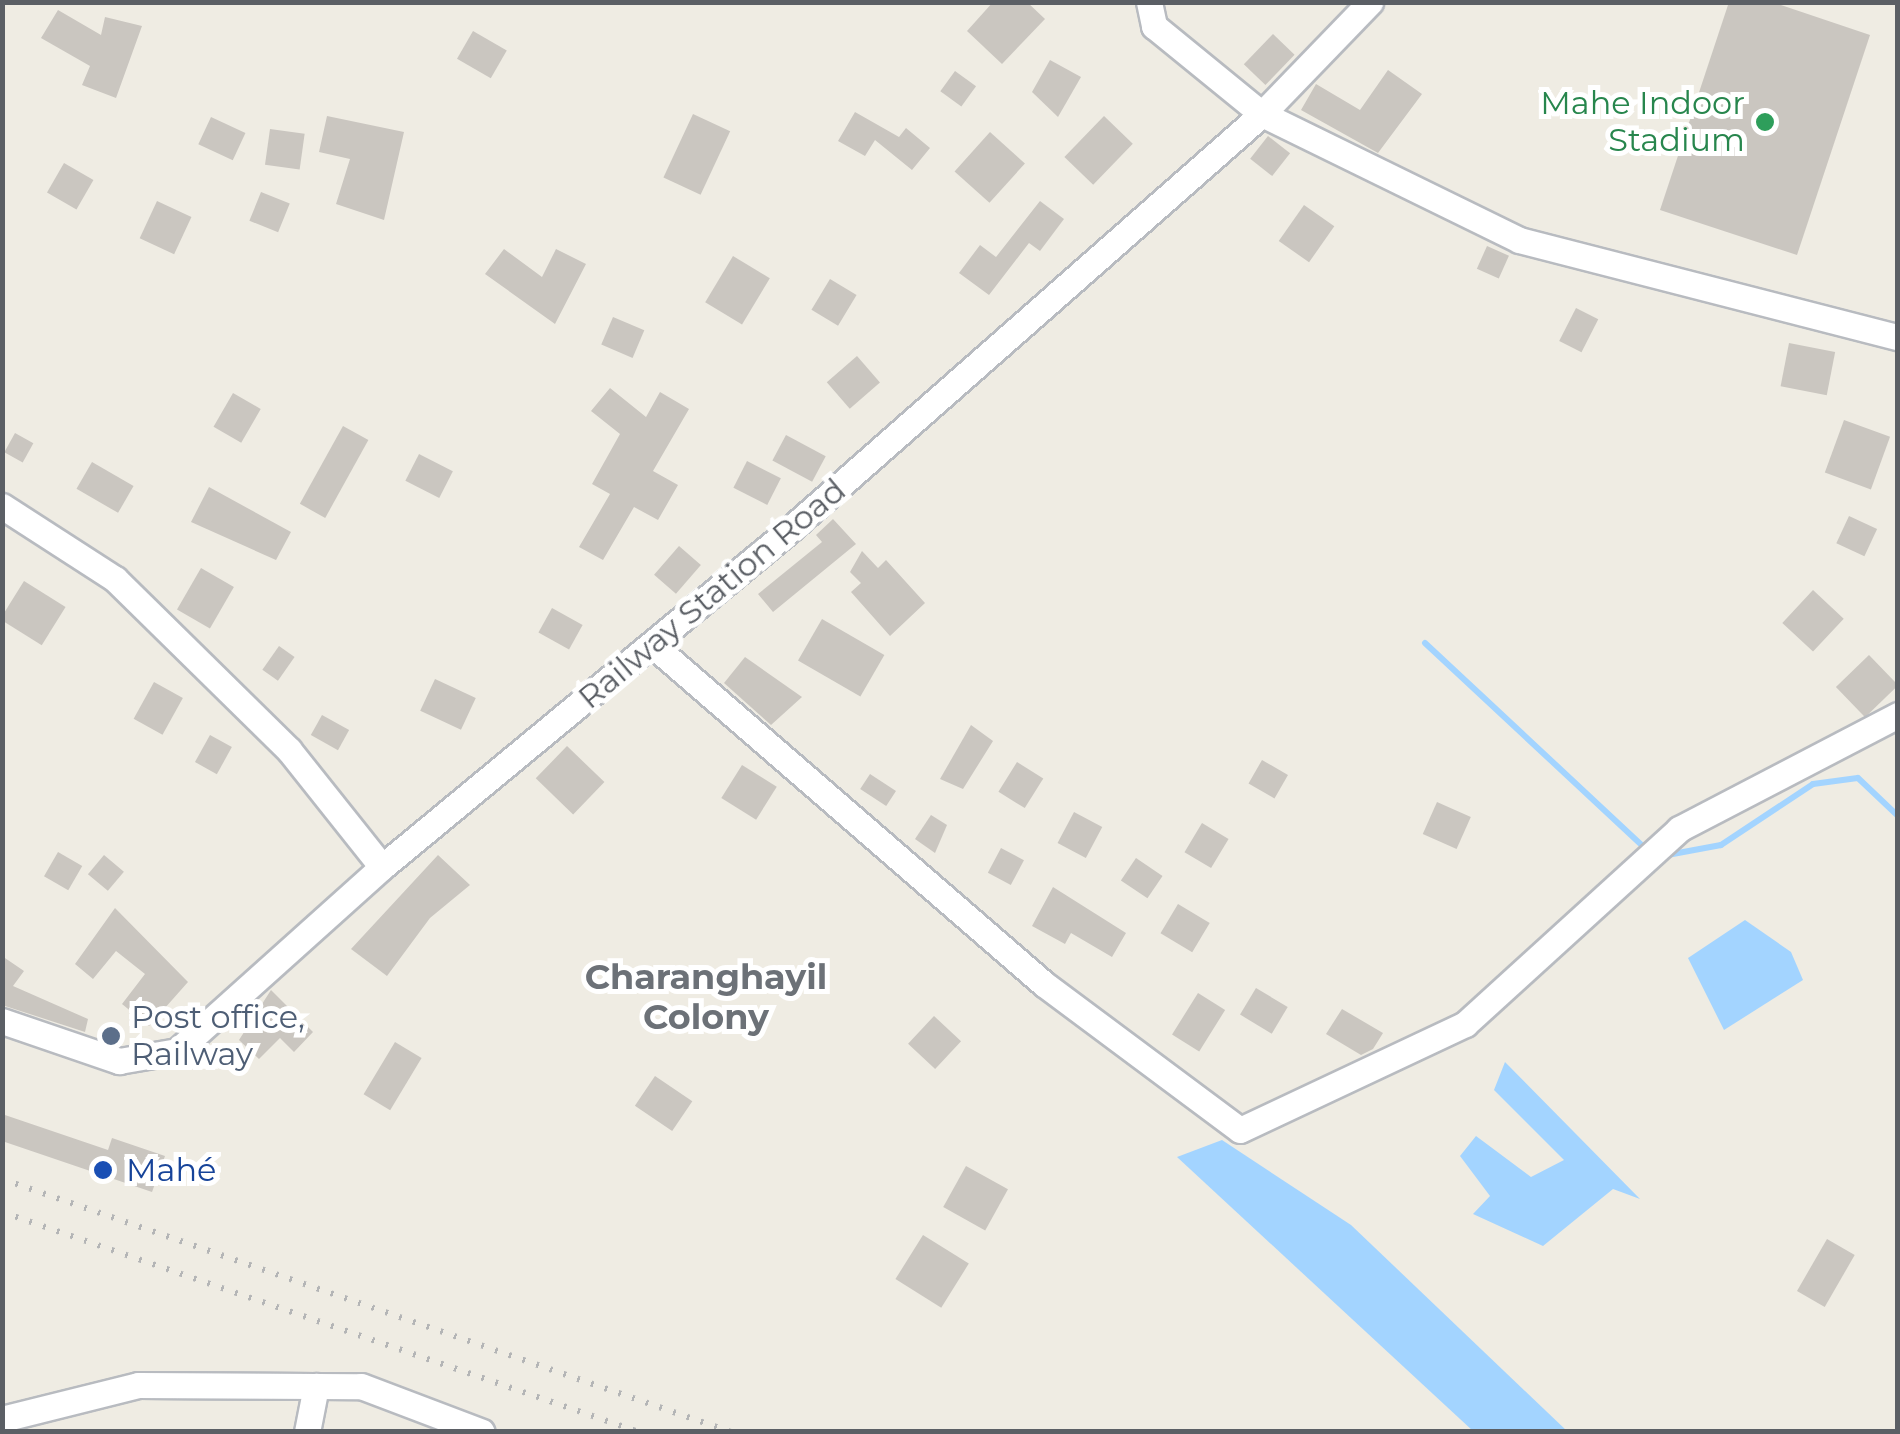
<!DOCTYPE html>
<html>
<head>
<meta charset="utf-8">
<style>
  body { margin:0 }
  #map { position:relative; width:1900px; height:1434px; overflow:hidden; background:#efece3; font-family:Montserrat,sans-serif }
  div>[style] { position:absolute }
  [style*='--x'] { left:calc(var(--x)*1px); top:calc(var(--y)*1px); width:calc(var(--w)*1px); rotate:calc(var(--a)*1deg) }
  .water>* { inset:0; background:#a3d4ff }
  .stream>* { height:6px; margin:-3px; padding:0 3px; transform-origin:3px; border-radius:3px; background:#a3d4ff }
  .building>* { inset:0; background:#cac6c0; transform-origin:0 0 }
  .roads { filter:drop-shadow(2px 0 #b8bbc0) drop-shadow(-2px 0 #b8bbc0) drop-shadow(0 2px #b8bbc0) drop-shadow(0 -2px #b8bbc0) }
  .minor>* { height:25px; margin:-12.5px; padding:0 12.5px; transform-origin:12.5px; border-radius:12.5px; background:#fff }
  .rail>* { height:6px; margin-top:-3px; transform-origin:0; background:repeating-linear-gradient(90deg,#b4b5b6 0 2.5px,transparent 0 14.5px) }
  .dots>* { width:28px; height:28px; translate:-50% -50%; box-sizing:border-box; border:5px solid #fff; border-radius:50% }
  span { translate:-50% -50%; white-space:nowrap; text-align:center; line-height:1.15; -webkit-text-stroke:10px #fff; paint-order:stroke }
  .leisure-label { font-size:32px; color:#27864d }
  .right { translate:-100% -50%; text-align:right }
  .street-label { font-size:32px; color:#5b5f65 }
  .service-label { font-size:32px; color:#4e5e75 }
  .left { translate:0 -50%; text-align:left }
  .transit-label { font-size:32px; color:#164399 }
  .neighbourhood-label { font-size:35px; color:#6c7177; font-weight:700 }
  .frame { position:absolute; inset:0; border:5px solid #5b5f65; pointer-events:none }
</style>
</head>
<body>
<div id="map">
  <div class="water">
    <i style="clip-path:polygon(1745px 920px,1791px 952px,1803px 980px,1724px 1030px,1688px 958px)"></i>
    <i style="clip-path:polygon(1505px 1062px,1640px 1199px,1613px 1189px,1543px 1246px,1473px 1214px,1490px 1196px,1460px 1156px,1476px 1136px,1531px 1177px,1564px 1160px,1494px 1090px)"></i>
    <i style="clip-path:polygon(1222px 1140px,1351px 1225px,1567px 1431px,1473px 1431px,1177px 1157px)"></i>
  </div>
  <div class="stream">
    <i style="--x:1425;--y:643;--w:304;--a:43"></i>
    <i style="--x:1662;--y:856;--w:60;--a:-10.6"></i>
    <i style="--x:1721;--y:845;--w:110;--a:-33.5"></i>
    <i style="--x:1813;--y:784;--w:45;--a:-7.6"></i>
    <i style="--x:1858;--y:778;--w:55;--a:43.5"></i>
  </div>
  <div class="building">
    <i style="clip-path:polygon(993px 2px,1027px 2px,1045px 19px,1002px 64px,967px 31px)"></i>
    <i style="clip-path:polygon(1729px 2px,1772px 2px,1870px 35px,1797px 255px,1660px 210px)"></i>
    <i style="clip-path:polygon(58px 10px,101px 35px,105px 17px,142px 26px,116px 98px,82px 85px,90px 66px,41px 38px)"></i>
    <i style="left:473px;top:31px;width:39px;height:32px;rotate:30deg"></i>
    <i style="left:1273px;top:34px;width:30px;height:42px;rotate:44deg"></i>
    <i style="clip-path:polygon(1050px 60px,1081px 77px,1058px 117px,1032px 92px)"></i>
    <i style="clip-path:polygon(1388px 70px,1422px 94px,1378px 153px,1301px 110px,1316px 84px,1360px 110px)"></i>
    <i style="left:955px;top:71px;width:26px;height:25px;rotate:36deg"></i>
    <i style="clip-path:polygon(855px 112px,899px 137px,906px 128px,930px 148px,912px 170px,875px 140px,865px 156px,838px 141px)"></i>
    <i style="left:693px;top:114px;width:41px;height:70px;rotate:25deg"></i>
    <i style="clip-path:polygon(327px 116px,404px 132px,384px 220px,336px 204px,350px 159px,319px 152px)"></i>
    <i style="left:1104px;top:116px;width:40px;height:57px;rotate:44deg"></i>
    <i style="left:211px;top:117px;width:38px;height:30px;rotate:25deg"></i>
    <i style="left:270px;top:129px;width:35px;height:36px;rotate:8deg"></i>
    <i style="left:990px;top:132px;width:47px;height:53px;rotate:42deg"></i>
    <i style="left:1268px;top:136px;width:28px;height:29px;rotate:38deg"></i>
    <i style="left:64px;top:163px;width:34px;height:34px;rotate:30deg"></i>
    <i style="left:261px;top:192px;width:31px;height:31px;rotate:22deg"></i>
    <i style="left:157px;top:201px;width:38px;height:41px;rotate:25deg"></i>
    <i style="clip-path:polygon(1040px 201px,1064px 219px,1040px 251px,1029px 243px,989px 295px,959px 273px,980px 245px,996px 257px)"></i>
    <i style="left:1304px;top:205px;width:37px;height:44px;rotate:35deg"></i>
    <i style="left:1487px;top:246px;width:24px;height:25px;rotate:24deg"></i>
    <i style="clip-path:polygon(504px 249px,542px 277px,556px 249px,586px 264px,555px 324px,485px 274px)"></i>
    <i style="left:733px;top:256px;width:43px;height:54px;rotate:31deg"></i>
    <i style="left:830px;top:279px;width:31px;height:36px;rotate:31deg"></i>
    <i style="left:1576px;top:308px;width:25px;height:37px;rotate:27deg"></i>
    <i style="left:613px;top:317px;width:34px;height:30px;rotate:23deg"></i>
    <i style="left:1789px;top:343px;width:47px;height:44px;rotate:11deg"></i>
    <i style="left:857px;top:356px;width:35px;height:40px;rotate:49deg"></i>
    <i style="clip-path:polygon(610px 388px,646px 417px,660px 392px,689px 409px,653px 471px,678px 485px,658px 520px,634px 507px,603px 560px,579px 547px,610px 494px,592px 484px,620px 434px,591px 411px)"></i>
    <i style="left:233px;top:393px;width:32px;height:39px;rotate:30deg"></i>
    <i style="left:1844px;top:420px;width:49px;height:56px;rotate:20deg"></i>
    <i style="left:343px;top:426px;width:29px;height:89px;rotate:29deg"></i>
    <i style="left:15px;top:433px;width:21px;height:22px;rotate:29deg"></i>
    <i style="left:786px;top:435px;width:45px;height:29px;rotate:28deg"></i>
    <i style="left:419px;top:454px;width:38px;height:30px;rotate:27deg"></i>
    <i style="left:747px;top:461px;width:38px;height:30px;rotate:27deg"></i>
    <i style="left:92px;top:462px;width:48px;height:31px;rotate:30deg"></i>
    <i style="clip-path:polygon(209px 487px,291px 532px,276px 560px,191px 522px)"></i>
    <i style="left:1849px;top:516px;width:31px;height:30px;rotate:25deg"></i>
    <i style="clip-path:polygon(833px 519px,856px 544px,773px 612px,758px 594px,822px 542px,816px 535px)"></i>
    <i style="left:679px;top:546px;width:29px;height:38px;rotate:41deg"></i>
    <i style="clip-path:polygon(862px 551px,878px 568px,886px 560px,925px 603px,890px 636px,851px 592px,861px 583px,850px 572px)"></i>
    <i style="left:201px;top:568px;width:38px;height:48px;rotate:30deg"></i>
    <i style="left:24px;top:581px;width:49px;height:45px;rotate:32deg"></i>
    <i style="left:1813px;top:590px;width:42px;height:45px;rotate:43deg"></i>
    <i style="left:552px;top:608px;width:35px;height:28px;rotate:29deg"></i>
    <i style="left:822px;top:619px;width:72px;height:48px;rotate:30deg"></i>
    <i style="left:279px;top:646px;width:19px;height:29px;rotate:35deg"></i>
    <i style="left:1869px;top:655px;width:42px;height:46px;rotate:46deg"></i>
    <i style="clip-path:polygon(745px 657px,802px 697px,771px 725px,724px 683px)"></i>
    <i style="left:435px;top:679px;width:45px;height:35px;rotate:25deg"></i>
    <i style="left:154px;top:682px;width:33px;height:42px;rotate:29deg"></i>
    <i style="left:322px;top:715px;width:31px;height:23px;rotate:29deg"></i>
    <i style="clip-path:polygon(971px 725px,993px 741px,963px 789px,940px 779px)"></i>
    <i style="left:210px;top:735px;width:25px;height:31px;rotate:29deg"></i>
    <i style="left:567px;top:746px;width:52px;height:45px;rotate:44deg"></i>
    <i style="left:1262px;top:760px;width:30px;height:27px;rotate:30deg"></i>
    <i style="left:1017px;top:762px;width:31px;height:35px;rotate:32deg"></i>
    <i style="left:742px;top:765px;width:41px;height:39px;rotate:32deg"></i>
    <i style="left:870px;top:774px;width:31px;height:18px;rotate:33deg"></i>
    <i style="left:1437px;top:802px;width:37px;height:35px;rotate:24deg"></i>
    <i style="left:1074px;top:812px;width:32px;height:35px;rotate:28deg"></i>
    <i style="clip-path:polygon(931px 815px,947px 825px,935px 853px,915px 839px)"></i>
    <i style="left:1202px;top:823px;width:31px;height:34px;rotate:31deg"></i>
    <i style="left:1001px;top:848px;width:26px;height:28px;rotate:28deg"></i>
    <i style="left:58px;top:852px;width:28px;height:28px;rotate:30deg"></i>
    <i style="left:104px;top:855px;width:26px;height:25px;rotate:40deg"></i>
    <i style="clip-path:polygon(438px 855px,470px 885px,430px 918px,387px 976px,351px 949px)"></i>
    <i style="left:1136px;top:858px;width:32px;height:27px;rotate:34deg"></i>
    <i style="clip-path:polygon(1053px 887px,1126px 933px,1112px 957px,1071px 933px,1065px 944px,1032px 926px)"></i>
    <i style="left:1178px;top:904px;width:37px;height:34px;rotate:31deg"></i>
    <i style="clip-path:polygon(115px 908px,188px 982px,149px 1026px,122px 1004px,145px 974px,116px 951px,93px 979px,75px 964px)"></i>
    <i style="clip-path:polygon(2px 956px,24px 971px,13px 986px,88px 1019px,85px 1032px,2px 1005px)"></i>
    <i style="left:1256px;top:988px;width:37px;height:31px;rotate:31deg"></i>
    <i style="clip-path:polygon(271px 990px,313px 1032px,294px 1052px,280px 1038px,259px 1059px,239px 1040px)"></i>
    <i style="left:1198px;top:993px;width:32px;height:49px;rotate:32deg"></i>
    <i style="clip-path:polygon(1342px 1009px,1383px 1033px,1373px 1049px,1361px 1055px,1326px 1034px)"></i>
    <i style="left:934px;top:1016px;width:37px;height:38px;rotate:43deg"></i>
    <i style="left:395px;top:1042px;width:31px;height:61px;rotate:31deg"></i>
    <i style="left:655px;top:1076px;width:45px;height:36px;rotate:34deg"></i>
    <i style="clip-path:polygon(2px 1114px,108px 1150px,112px 1138px,165px 1156px,152px 1192px,2px 1141px)"></i>
    <i style="left:966px;top:1166px;width:48px;height:47px;rotate:29deg"></i>
    <i style="left:923px;top:1235px;width:54px;height:52px;rotate:32deg"></i>
    <i style="left:1827px;top:1239px;width:32px;height:60px;rotate:30deg"></i>
  </div>
  <div class="roads">
    <div class="minor">
      <i style="--x:1149;--y:2;--w:25;--a:78"></i>
      <i style="--x:1154;--y:26;--w:139;--a:39.2"></i>
      <i style="--x:1262;--y:114;--w:286;--a:26.1"></i>
      <i style="--x:1519;--y:240;--w:391;--a:14.4"></i>
      <i style="--x:2;--y:506;--w:135;--a:32.9"></i>
      <i style="--x:115;--y:579;--w:244;--a:44.5"></i>
      <i style="--x:289;--y:750;--w:149;--a:51.5"></i>
      <i style="--x:654;--y:646;--w:516;--a:40.91"></i>
      <i style="--x:1044;--y:984;--w:244;--a:36.7"></i>
      <i style="--x:1240;--y:1130;--w:249;--a:-25.2"></i>
      <i style="--x:1465;--y:1024;--w:290;--a:-42.3"></i>
      <i style="--x:1679;--y:829;--w:247;--a:-27.5"></i>
      <i style="--x:2;--y:1021;--w:124;--a:18.9"></i>
      <i style="--x:119;--y:1061;--w:59;--a:-9.8"></i>
      <i style="--x:177;--y:1051;--w:275;--a:-41.9"></i>
      <i style="--x:382;--y:867;--w:526;--a:-39.6"></i>
      <i style="--x:787;--y:532;--w:633;--a:-41.35"></i>
      <i style="--x:1262;--y:114;--w:156;--a:-46"></i>
      <i style="--x:2;--y:1419;--w:140;--a:-14"></i>
      <i style="--x:138;--y:1385;--w:223;--a:0.3"></i>
      <i style="--x:361;--y:1386;--w:129;--a:20.8"></i>
      <i style="--x:307;--y:1432;--w:47;--a:-78.9"></i>
    </div>
  </div>
  <div class="rail">
    <i style="--x:2;--y:1179;--w:772;--a:19.14"></i>
    <i style="--x:2;--y:1212;--w:674;--a:19.05"></i>
  </div>
  <div class="dots">
    <i style="left:1765px;top:122px;background:#2e9e5b"></i>
    <i style="left:111px;top:1036px;background:#5c6f8a"></i>
    <i style="left:103px;top:1170px;background:#1a4fb4"></i>
  </div>
  <div class="leisure-label">
    <span class="right" style="left:1745px;top:122px">Mahe Indoor<br>Stadium</span>
  </div>
  <div class="street-label">
    <span style="left:712px;top:594px;rotate:-40deg">Railway Station Road</span>
  </div>
  <div class="service-label">
    <span class="left" style="left:131px;top:1036px">Post office,<br>Railway</span>
  </div>
  <div class="transit-label">
    <span class="left" style="left:126px;top:1170px">Mahé</span>
  </div>
  <div class="neighbourhood-label">
    <span style="left:706px;top:997px">Charanghayil<br>Colony</span>
  </div>
  <div class="frame"></div>
</div>
</body>
</html>
